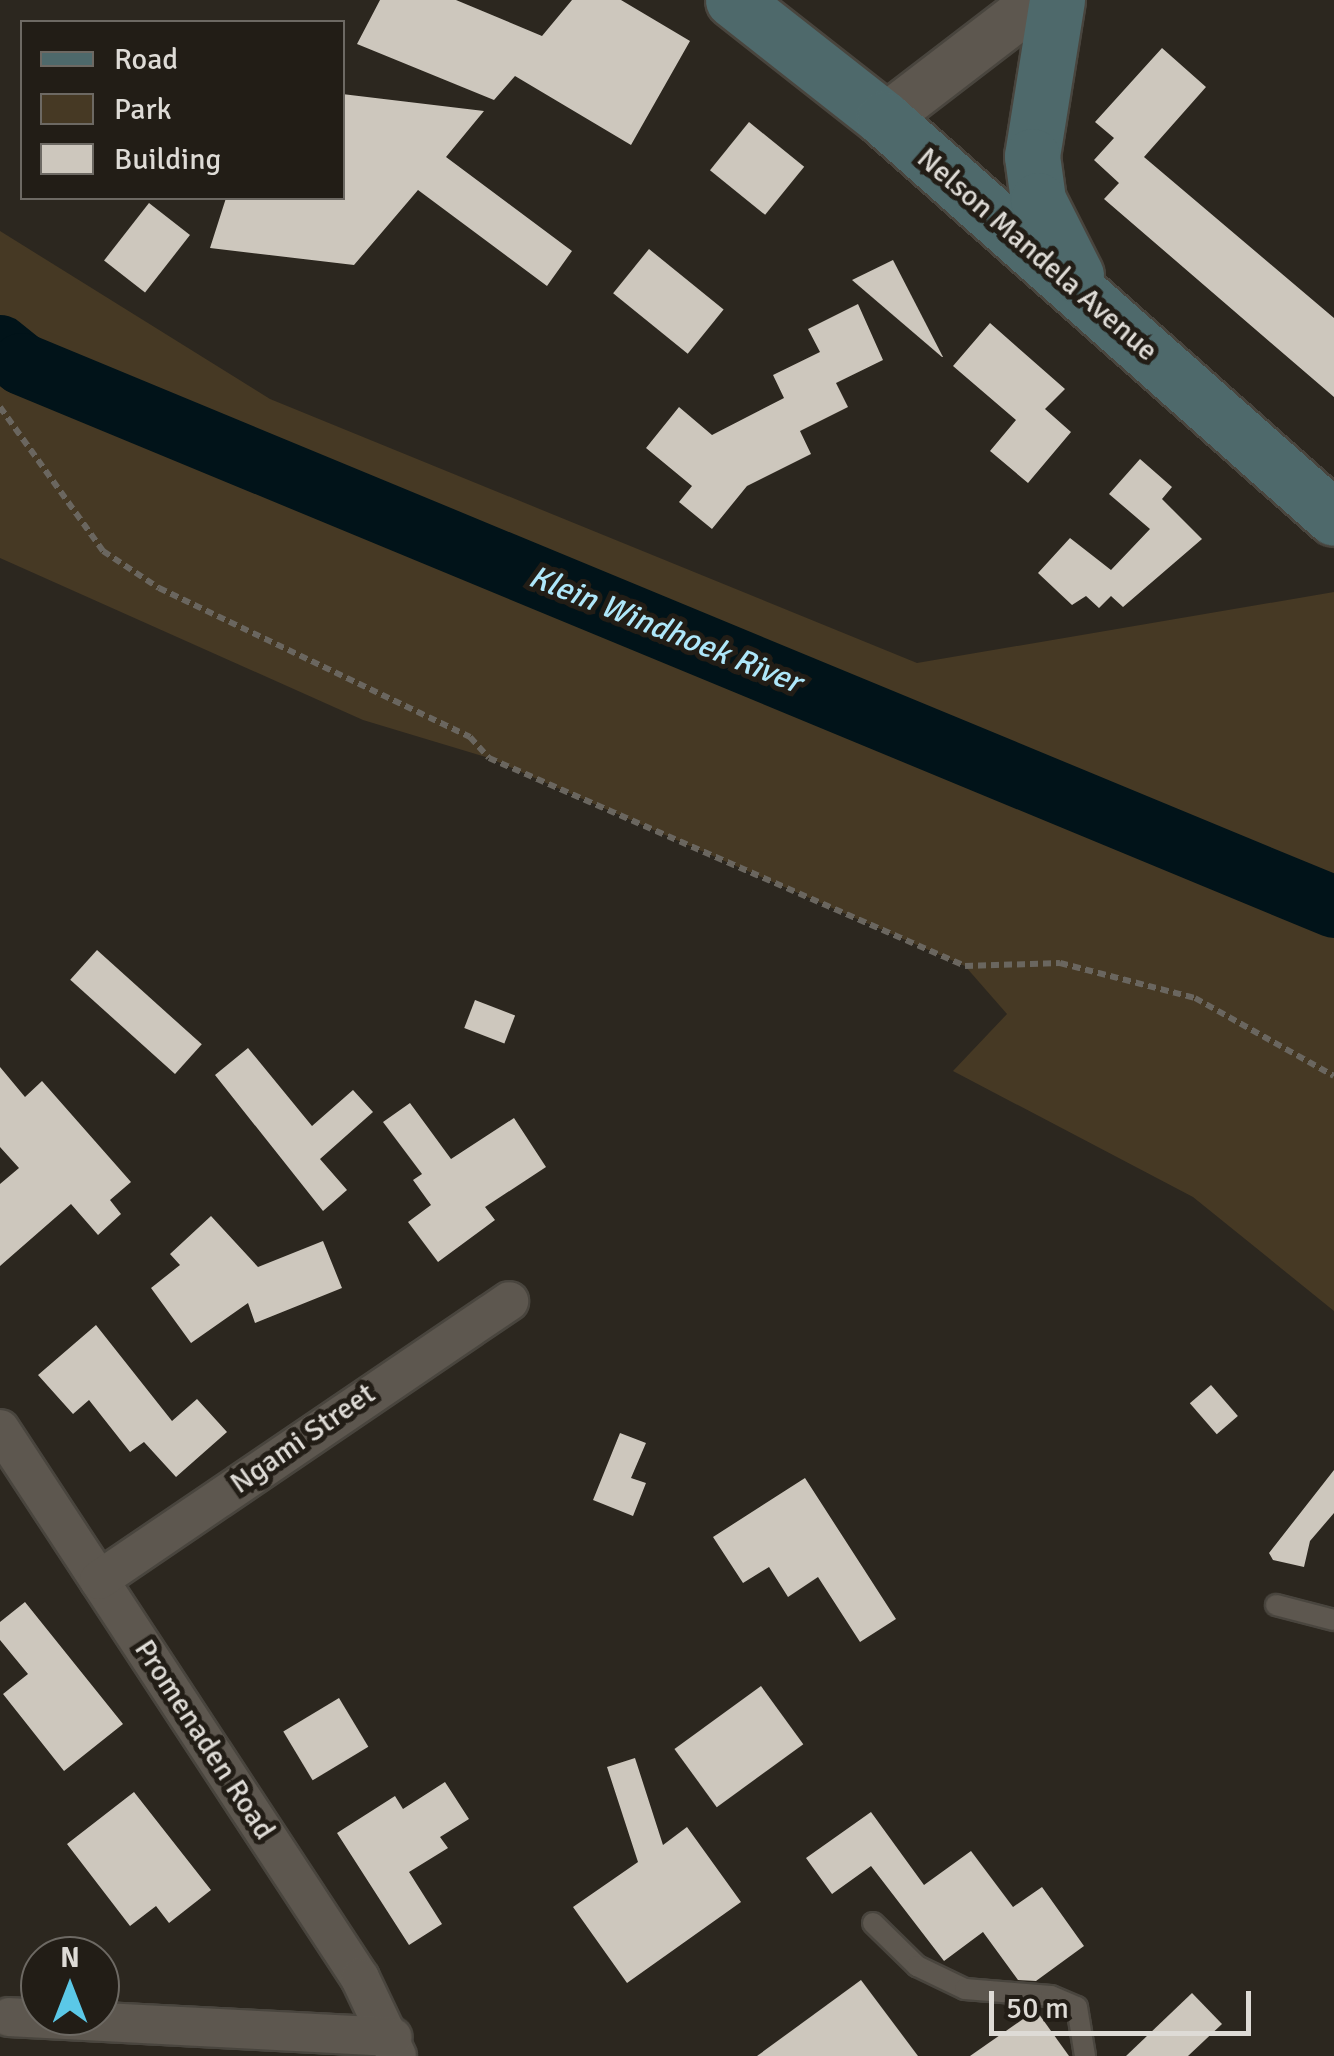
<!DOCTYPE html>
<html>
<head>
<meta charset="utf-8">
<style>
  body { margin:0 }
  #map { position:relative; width:1334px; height:2056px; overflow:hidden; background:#2c271f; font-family:Signika,sans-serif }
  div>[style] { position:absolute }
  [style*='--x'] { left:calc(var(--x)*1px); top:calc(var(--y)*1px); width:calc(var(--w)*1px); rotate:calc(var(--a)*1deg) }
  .green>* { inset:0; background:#463924 }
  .river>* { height:62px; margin:-31px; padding:0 31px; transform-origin:31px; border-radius:31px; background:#011319 }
  .building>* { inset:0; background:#cdc7bd; transform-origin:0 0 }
  .path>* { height:6px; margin-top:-3px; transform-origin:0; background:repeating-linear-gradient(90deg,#6a665f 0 8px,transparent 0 13px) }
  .roads { filter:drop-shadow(2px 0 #49453e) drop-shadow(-2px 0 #49453e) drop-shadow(0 2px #49453e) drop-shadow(0 -2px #49453e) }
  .service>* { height:20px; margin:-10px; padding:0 10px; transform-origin:10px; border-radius:10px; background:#5d574f }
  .minor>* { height:38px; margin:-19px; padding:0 19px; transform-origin:19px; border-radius:19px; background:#5d574f }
  .tertiary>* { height:48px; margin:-24px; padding:0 24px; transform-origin:24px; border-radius:24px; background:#5d574f }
  .secondary>* { height:55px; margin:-27.5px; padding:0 27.5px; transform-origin:27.5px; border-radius:27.5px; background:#4e696b }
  span { translate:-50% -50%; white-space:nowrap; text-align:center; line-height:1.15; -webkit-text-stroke:10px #221d16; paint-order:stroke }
  .street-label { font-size:30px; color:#dedbd6 }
  .water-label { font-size:32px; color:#aee7fa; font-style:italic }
  .legend { position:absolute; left:20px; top:20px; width:325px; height:180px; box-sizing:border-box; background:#221d16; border:2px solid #6d6963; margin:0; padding:12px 18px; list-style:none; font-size:30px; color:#dedbd6 }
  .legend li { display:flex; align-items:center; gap:20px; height:50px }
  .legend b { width:50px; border:2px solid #6d6963 }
  .north { position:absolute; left:20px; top:1936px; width:100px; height:100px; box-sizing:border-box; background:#221d16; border:2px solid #6d6963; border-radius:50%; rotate:0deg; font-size:28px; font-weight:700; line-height:40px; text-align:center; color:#dedbd6 }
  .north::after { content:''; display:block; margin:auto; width:35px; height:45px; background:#5bc8e7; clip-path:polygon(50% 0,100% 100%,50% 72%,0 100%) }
  .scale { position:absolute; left:989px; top:1991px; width:262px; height:45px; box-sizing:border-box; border:5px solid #dedbd6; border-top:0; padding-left:12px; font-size:30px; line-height:35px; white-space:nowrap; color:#dedbd6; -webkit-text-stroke:8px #221d16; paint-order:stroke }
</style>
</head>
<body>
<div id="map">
  <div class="green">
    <i style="clip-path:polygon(0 231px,270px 399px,917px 663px,1334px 592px,1334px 1311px,1193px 1197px,953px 1071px,1007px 1014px,965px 966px,489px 758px,363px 720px,0 558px)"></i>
  </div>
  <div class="river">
    <i style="--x:0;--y:346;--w:28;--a:39"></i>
    <i style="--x:22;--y:364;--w:1420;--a:22.48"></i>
  </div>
  <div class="building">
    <i style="clip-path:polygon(380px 0,456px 0,542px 36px,572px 0,621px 0,690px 41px,631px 145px,515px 76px,494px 100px,357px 44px)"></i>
    <i style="clip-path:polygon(1162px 48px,1206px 87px,1144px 157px,1334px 318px,1334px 397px,1104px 199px,1119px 183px,1094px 160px,1114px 138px,1095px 122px)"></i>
    <i style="clip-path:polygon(342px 94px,484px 111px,446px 157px,572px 251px,547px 286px,418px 190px,354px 265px,210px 248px,226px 198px,342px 198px)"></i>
    <i style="left:749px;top:122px;width:71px;height:62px;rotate:39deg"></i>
    <i style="left:149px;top:203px;width:52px;height:73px;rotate:38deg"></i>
    <i style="left:649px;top:249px;width:96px;height:57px;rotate:39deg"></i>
    <i style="clip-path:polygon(893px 260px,943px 357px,942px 357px,852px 280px)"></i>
    <i style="clip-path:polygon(858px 304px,883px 360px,836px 383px,848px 407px,800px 431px,811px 454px,747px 486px,712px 529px,679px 502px,692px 486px,646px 448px,679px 407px,712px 435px,784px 398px,773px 375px,820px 352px,808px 329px)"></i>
    <i style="clip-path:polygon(990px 323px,1065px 389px,1045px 409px,1071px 432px,1028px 483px,990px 451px,1016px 420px,953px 366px)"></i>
    <i style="clip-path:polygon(1140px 459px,1172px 487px,1162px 499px,1202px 539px,1123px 607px,1111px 596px,1099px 608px,1086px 596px,1072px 605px,1038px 573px,1070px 538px,1111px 570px,1150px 529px,1109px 494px)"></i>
    <i style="left:97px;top:950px;width:141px;height:40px;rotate:42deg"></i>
    <i style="left:475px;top:1000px;width:43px;height:30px;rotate:21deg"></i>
    <i style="clip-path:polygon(248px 1048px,312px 1126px,353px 1090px,373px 1112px,320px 1159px,347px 1190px,323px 1211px,215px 1075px)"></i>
    <i style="clip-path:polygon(0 1067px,25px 1097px,42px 1081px,131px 1182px,110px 1200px,121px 1214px,98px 1235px,71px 1204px,0 1266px,0 1184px,19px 1168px,0 1147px)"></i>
    <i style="clip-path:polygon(410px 1103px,451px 1159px,514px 1118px,546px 1167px,485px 1207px,495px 1220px,438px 1262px,408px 1222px,431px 1205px,413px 1180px,422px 1174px,383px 1122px)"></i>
    <i style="clip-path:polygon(211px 1216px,258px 1267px,323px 1241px,342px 1288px,255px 1323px,248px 1303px,191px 1343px,151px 1288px,180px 1265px,170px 1254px)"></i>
    <i style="clip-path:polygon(96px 1325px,172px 1421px,197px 1399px,227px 1432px,176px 1477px,144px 1442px,130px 1452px,89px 1400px,73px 1414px,38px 1375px)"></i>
    <i style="left:1211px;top:1385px;width:41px;height:28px;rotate:49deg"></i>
    <i style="clip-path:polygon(620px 1433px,646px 1443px,631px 1478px,646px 1483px,633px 1516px,593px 1500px)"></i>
    <i style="clip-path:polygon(1334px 1470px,1334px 1513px,1310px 1541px,1304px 1567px,1273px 1560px,1269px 1553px)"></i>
    <i style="clip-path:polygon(805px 1478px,896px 1619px,860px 1642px,818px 1577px,788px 1597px,769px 1567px,743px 1583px,713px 1537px)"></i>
    <i style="clip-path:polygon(25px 1602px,123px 1724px,64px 1771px,3px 1694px,28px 1674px,0 1640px,0 1622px)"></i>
    <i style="left:761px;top:1686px;width:72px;height:107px;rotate:54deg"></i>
    <i style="left:339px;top:1698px;width:57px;height:65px;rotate:59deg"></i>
    <i style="clip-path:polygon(635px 1758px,663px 1845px,687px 1827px,741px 1902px,627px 1983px,573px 1907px,638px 1862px,607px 1767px)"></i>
    <i style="clip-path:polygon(445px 1782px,469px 1819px,440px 1837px,448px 1848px,409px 1872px,442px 1924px,409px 1945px,337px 1833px,395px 1796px,403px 1809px)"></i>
    <i style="clip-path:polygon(134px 1792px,211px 1890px,169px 1923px,156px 1906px,130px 1926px,67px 1844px)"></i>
    <i style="clip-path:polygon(871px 1812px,924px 1885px,971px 1851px,1013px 1907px,1042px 1887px,1084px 1946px,1036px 1981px,1018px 1980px,983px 1932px,944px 1961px,871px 1866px,832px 1894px,806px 1858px)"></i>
    <i style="clip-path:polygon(861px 1980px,918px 2056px,757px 2056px)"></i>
    <i style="clip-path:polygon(1192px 1993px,1222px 2024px,1188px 2056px,1126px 2056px)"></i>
    <i style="clip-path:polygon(1036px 2010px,1069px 2056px,970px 2056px)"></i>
  </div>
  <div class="path">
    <i style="--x:0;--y:407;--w:177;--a:54.4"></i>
    <i style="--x:103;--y:551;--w:67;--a:33.5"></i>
    <i style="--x:159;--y:588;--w:345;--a:25.6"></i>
    <i style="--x:470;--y:737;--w:28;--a:48"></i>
    <i style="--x:489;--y:758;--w:519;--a:23.6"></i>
    <i style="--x:965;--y:966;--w:95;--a:-1.8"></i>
    <i style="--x:1060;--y:963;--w:139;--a:14.5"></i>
    <i style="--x:1195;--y:998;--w:159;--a:29.3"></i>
  </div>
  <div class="roads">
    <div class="service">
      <i style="--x:1276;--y:1605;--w:60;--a:14.5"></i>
      <i style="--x:873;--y:1923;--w:62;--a:44.3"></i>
      <i style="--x:917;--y:1966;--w:53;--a:25.6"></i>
      <i style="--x:965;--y:1989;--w:86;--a:4.7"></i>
      <i style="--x:1051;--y:1996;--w:28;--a:23"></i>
      <i style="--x:1077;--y:2007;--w:50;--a:80.7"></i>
    </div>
    <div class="minor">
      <i style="--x:0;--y:1429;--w:657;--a:56.75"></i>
      <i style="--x:360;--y:1978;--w:86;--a:64.6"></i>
      <i style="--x:99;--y:1580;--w:496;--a:-34.2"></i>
      <i style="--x:9;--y:2017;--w:384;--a:3"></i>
    </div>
    <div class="tertiary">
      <i style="--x:884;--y:119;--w:195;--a:-37.5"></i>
    </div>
    <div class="secondary">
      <i style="--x:733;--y:0;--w:192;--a:38.2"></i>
      <i style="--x:884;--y:119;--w:601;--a:41.56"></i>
      <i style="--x:1057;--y:0;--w:158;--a:99.1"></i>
      <i style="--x:1032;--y:156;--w:44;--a:82.2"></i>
      <i style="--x:1038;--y:200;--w:84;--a:63.1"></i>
    </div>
  </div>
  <div class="street-label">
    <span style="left:1037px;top:255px;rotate:41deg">Nelson Mandela Avenue</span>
    <span style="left:303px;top:1439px;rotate:-35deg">Ngami Street</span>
    <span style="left:204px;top:1740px;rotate:57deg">Promenaden Road</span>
  </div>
  <div class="water-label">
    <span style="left:665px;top:630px;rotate:22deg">Klein Windhoek River</span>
  </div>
  <ul class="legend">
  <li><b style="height:12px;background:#4e696b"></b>Road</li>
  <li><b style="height:28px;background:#463924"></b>Park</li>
  <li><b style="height:28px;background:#cdc7bd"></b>Building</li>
  </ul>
  <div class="north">N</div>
  <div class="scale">50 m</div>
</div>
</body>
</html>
